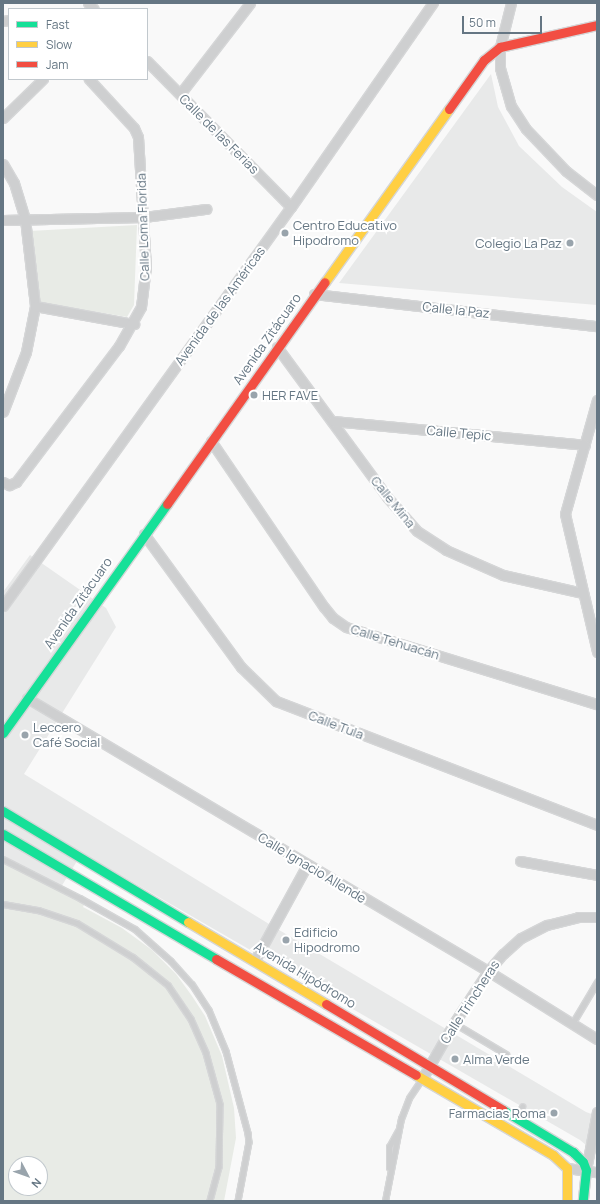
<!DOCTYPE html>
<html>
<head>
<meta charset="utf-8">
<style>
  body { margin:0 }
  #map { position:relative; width:600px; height:1204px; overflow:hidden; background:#f9f9f9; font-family:Manrope,sans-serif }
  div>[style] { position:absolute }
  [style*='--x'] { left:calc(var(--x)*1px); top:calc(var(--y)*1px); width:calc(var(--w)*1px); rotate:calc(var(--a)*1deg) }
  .built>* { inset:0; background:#e8e9e9 }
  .green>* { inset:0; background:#e8ebe6 }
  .roads { filter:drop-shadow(1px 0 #d5d6d7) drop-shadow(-1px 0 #d5d6d7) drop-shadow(0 1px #d5d6d7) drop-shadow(0 -1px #d5d6d7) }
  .lane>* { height:4.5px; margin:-2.25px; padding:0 2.25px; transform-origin:2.25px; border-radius:2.25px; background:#cecfd0 }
  .street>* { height:9px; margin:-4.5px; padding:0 4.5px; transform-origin:4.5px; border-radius:4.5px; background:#cecfd0 }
  .fast>* { height:9px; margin:-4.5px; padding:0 4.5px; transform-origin:4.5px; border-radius:4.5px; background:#16e098 }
  .slow>* { height:9px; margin:-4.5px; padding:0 4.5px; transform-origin:4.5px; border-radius:4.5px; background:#ffcf43 }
  .jam>* { height:9px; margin:-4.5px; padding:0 4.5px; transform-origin:4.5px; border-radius:4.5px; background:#f24e42 }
  .dots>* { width:11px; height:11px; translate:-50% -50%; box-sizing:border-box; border:2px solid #fff; border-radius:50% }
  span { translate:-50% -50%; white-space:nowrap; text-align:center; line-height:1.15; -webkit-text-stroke:4px #fff; paint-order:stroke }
  .street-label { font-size:13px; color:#657683 }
  .poi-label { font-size:13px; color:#657683 }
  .left { translate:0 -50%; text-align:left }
  .right { translate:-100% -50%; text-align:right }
  .frame { position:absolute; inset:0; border:4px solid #657683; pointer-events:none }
  .legend { position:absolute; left:8px; top:8px; width:140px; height:72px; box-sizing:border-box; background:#fff; border:1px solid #c1c8cd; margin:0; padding:5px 7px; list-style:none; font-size:12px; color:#657683 }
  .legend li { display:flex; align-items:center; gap:8px; height:20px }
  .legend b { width:20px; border:1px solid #c1c8cd }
  .north { position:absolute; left:8px; top:1156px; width:40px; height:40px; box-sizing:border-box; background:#fff; border:1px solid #c1c8cd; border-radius:50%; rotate:131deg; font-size:11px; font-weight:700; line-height:16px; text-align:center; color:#657683 }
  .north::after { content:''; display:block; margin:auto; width:14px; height:18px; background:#99a4ac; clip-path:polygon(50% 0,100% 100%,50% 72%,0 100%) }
  .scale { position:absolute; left:462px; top:16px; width:80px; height:18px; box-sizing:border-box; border:2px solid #657683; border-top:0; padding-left:5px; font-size:12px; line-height:14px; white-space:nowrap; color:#657683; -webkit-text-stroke:3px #fff; paint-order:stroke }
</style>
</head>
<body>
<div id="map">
  <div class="built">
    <i style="clip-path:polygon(491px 74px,498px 107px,519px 146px,562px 187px,597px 212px,597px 305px,339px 283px)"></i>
    <i style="clip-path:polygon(30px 555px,106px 608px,116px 627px,24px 774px,269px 924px,586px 1112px,597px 1116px,597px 1154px,580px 1140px,82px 853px,61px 887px,3px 857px,3px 592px)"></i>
  </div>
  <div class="green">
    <i style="clip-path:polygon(137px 225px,134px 305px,127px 317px,37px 302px,30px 231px)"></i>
    <i style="clip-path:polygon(evenodd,3px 856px,87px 899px,83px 907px,122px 928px,152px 950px,176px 974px,192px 996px,205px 1016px,222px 1056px,234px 1108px,236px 1138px,224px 1201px,3px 1201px,3px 856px,16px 1164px,40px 1164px,40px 1188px,16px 1188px,16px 1164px)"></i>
  </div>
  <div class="roads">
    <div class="lane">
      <i style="--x:3;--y:859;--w:86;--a:26.9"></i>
      <i style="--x:80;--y:898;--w:63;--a:29.4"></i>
      <i style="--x:135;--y:929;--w:48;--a:41.6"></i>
      <i style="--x:171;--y:961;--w:31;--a:48"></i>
      <i style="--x:192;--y:984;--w:31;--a:57"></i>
      <i style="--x:209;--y:1010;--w:44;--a:67.5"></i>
      <i style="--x:226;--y:1051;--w:85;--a:75"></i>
      <i style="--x:248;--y:1133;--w:9;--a:84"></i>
      <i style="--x:249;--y:1142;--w:60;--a:100.6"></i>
      <i style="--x:3;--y:904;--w:36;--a:10"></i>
      <i style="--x:38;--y:910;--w:41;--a:18.4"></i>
      <i style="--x:77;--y:923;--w:66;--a:31.3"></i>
      <i style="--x:133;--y:957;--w:45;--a:38.7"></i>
      <i style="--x:168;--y:985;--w:41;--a:55.9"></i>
      <i style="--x:191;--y:1019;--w:37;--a:66"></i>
      <i style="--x:206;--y:1053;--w:53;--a:74.6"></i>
      <i style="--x:220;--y:1104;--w:63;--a:90.9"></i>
      <i style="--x:219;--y:1167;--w:35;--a:105"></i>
      <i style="--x:454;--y:1023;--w:61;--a:30.8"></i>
      <i style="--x:572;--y:1024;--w:49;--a:-59.2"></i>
      <i style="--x:516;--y:1117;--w:12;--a:-59"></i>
      <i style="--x:389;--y:1168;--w:21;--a:-90"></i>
      <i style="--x:389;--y:1147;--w:18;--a:-61"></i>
      <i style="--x:385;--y:1201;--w:84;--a:-79"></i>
      <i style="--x:401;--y:1119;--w:22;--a:-69"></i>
      <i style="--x:409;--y:1098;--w:23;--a:-56"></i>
    </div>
    <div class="street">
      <i style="--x:88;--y:3;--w:8;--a:45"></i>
      <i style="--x:511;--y:3;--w:45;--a:104"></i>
      <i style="--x:500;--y:47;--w:21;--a:90"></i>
      <i style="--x:500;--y:68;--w:40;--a:74"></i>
      <i style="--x:511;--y:106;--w:27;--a:57"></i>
      <i style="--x:526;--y:129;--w:58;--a:46.4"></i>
      <i style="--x:566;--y:171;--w:39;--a:38"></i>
      <i style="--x:3;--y:21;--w:6;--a:-9"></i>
      <i style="--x:147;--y:61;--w:205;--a:45.4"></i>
      <i style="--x:180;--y:94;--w:115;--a:-52.4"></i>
      <i style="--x:3;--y:118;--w:56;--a:-44.3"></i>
      <i style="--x:3;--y:164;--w:22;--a:60"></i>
      <i style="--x:14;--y:183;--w:38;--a:73"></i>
      <i style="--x:25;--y:219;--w:88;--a:83.4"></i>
      <i style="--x:35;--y:306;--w:47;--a:101.1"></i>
      <i style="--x:26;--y:352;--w:64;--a:111"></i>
      <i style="--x:3;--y:220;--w:141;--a:-1.2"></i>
      <i style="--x:144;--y:217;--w:63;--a:-7.4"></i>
      <i style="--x:314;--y:294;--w:285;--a:6.5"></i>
      <i style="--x:35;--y:306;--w:101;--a:10.3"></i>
      <i style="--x:277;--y:347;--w:186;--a:53.7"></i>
      <i style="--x:387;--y:497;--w:45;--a:48.6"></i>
      <i style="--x:417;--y:531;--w:35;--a:33"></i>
      <i style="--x:446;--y:550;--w:62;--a:23.7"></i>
      <i style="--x:503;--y:575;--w:82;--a:12.7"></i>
      <i style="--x:597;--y:400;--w:118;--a:105.7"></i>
      <i style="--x:565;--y:514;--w:142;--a:76.9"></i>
      <i style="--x:332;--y:421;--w:254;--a:5.4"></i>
      <i style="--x:211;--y:441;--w:201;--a:55.8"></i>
      <i style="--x:324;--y:607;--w:14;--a:51"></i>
      <i style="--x:333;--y:618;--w:16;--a:35"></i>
      <i style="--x:346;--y:627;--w:263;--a:17.1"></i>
      <i style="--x:3;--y:482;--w:7;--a:27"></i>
      <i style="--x:9;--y:485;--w:8;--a:-23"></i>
      <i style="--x:16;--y:482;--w:171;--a:-52.9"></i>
      <i style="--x:119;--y:346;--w:45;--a:-60.6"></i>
      <i style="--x:141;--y:307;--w:39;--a:-83"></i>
      <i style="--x:146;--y:268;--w:131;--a:-93.5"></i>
      <i style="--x:138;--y:137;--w:10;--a:-114"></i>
      <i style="--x:134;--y:128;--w:67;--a:-132.6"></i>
      <i style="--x:144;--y:534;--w:165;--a:53.9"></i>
      <i style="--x:241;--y:667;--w:49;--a:44.2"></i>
      <i style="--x:276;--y:701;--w:344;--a:21.1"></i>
      <i style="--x:3;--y:606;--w:492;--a:-54.2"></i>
      <i style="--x:291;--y:207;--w:249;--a:-55.2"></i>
      <i style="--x:27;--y:698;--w:536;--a:30.63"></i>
      <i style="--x:488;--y:971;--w:128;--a:32"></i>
      <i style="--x:520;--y:861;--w:78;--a:10.3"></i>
      <i style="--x:255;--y:960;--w:108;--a:-61.3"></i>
      <i style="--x:422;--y:1079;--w:64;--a:-60.3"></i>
      <i style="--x:454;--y:1023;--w:62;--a:-56.8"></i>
      <i style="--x:488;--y:971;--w:23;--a:-49"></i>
      <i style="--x:503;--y:954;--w:24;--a:-42"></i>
      <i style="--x:521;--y:938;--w:29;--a:-27"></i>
      <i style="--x:547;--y:925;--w:32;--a:-14"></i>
      <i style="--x:578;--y:917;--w:19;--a:0"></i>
      <i style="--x:567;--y:1168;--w:30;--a:8"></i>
      <i style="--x:586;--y:1170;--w:59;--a:-79.3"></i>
    </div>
    <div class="fast">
      <i style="--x:3;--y:733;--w:282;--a:-54.4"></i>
      <i style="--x:3;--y:811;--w:216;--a:31"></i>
      <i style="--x:3;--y:834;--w:247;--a:30.4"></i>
      <i style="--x:503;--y:1110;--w:82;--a:31"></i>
      <i style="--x:573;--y:1152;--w:14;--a:45"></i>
      <i style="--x:583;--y:1162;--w:9;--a:69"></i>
      <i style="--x:586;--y:1170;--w:31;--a:96"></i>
    </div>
    <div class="slow">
      <i style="--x:325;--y:282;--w:213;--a:-54.4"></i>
      <i style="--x:188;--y:922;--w:161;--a:30.7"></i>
      <i style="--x:416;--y:1075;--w:159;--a:30.3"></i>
      <i style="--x:553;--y:1155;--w:19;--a:43"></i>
      <i style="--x:567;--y:1168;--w:33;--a:90"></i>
    </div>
    <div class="jam">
      <i style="--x:449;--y:109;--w:60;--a:-54.5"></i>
      <i style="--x:484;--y:60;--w:21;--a:-39"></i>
      <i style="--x:500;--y:47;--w:99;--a:-12.8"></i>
      <i style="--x:167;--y:504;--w:272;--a:-54.6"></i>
      <i style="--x:216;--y:959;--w:231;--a:30.1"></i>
      <i style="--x:326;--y:1004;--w:206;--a:30.9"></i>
    </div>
  </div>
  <div class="dots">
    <i style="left:285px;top:233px;background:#99a4ac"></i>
    <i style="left:570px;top:243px;background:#99a4ac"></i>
    <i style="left:254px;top:395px;background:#99a4ac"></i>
    <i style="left:25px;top:735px;background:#99a4ac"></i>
    <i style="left:286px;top:940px;background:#99a4ac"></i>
    <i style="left:455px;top:1059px;background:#99a4ac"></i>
    <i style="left:554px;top:1113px;background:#99a4ac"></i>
  </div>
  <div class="street-label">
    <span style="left:219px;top:134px;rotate:45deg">Calle de las Ferias</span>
    <span style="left:143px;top:227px;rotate:-92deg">Calle Loma Florida</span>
    <span style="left:220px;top:306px;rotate:-54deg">Avenida de las Américas</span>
    <span style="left:456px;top:310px;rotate:6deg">Calle la Paz</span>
    <span style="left:267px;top:339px;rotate:-55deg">Avenida Zitácuaro</span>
    <span style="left:459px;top:433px;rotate:5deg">Calle Tepic</span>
    <span style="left:393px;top:502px;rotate:51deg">Calle Mina</span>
    <span style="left:78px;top:603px;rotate:-55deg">Avenida Zitácuaro</span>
    <span style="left:395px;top:642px;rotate:17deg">Calle Tehuacán</span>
    <span style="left:336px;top:725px;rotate:21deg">Calle Tula</span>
    <span style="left:312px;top:868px;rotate:31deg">Calle Ignacio Allende</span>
    <span style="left:305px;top:975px;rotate:31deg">Avenida Hipódromo</span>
    <span style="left:470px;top:1002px;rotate:-57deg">Calle Trincheras</span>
  </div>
  <div class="poi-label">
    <span class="left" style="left:293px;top:233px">Centro Educativo<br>Hipodromo</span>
    <span class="right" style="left:562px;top:243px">Colegio La Paz</span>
    <span class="left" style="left:262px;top:395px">HER FAVE</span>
    <span class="left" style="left:33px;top:735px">Leccero<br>Café Social</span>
    <span class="left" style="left:294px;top:940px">Edificio<br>Hipodromo</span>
    <span class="left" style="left:463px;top:1059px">Alma Verde</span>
    <span class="right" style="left:546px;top:1113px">Farmacias Roma</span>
  </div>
  <div class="frame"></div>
  <ul class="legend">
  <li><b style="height:5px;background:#16e098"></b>Fast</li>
  <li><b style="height:5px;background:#ffcf43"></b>Slow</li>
  <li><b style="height:5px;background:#f24e42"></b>Jam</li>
  </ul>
  <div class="north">N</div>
  <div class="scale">50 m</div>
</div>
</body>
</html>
